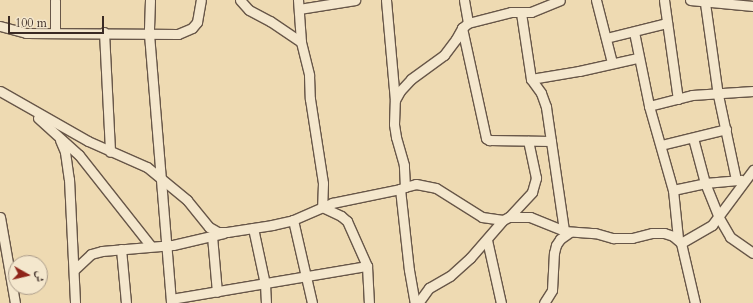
<!DOCTYPE html>
<html>
<head>
<meta charset="utf-8">
<style>
  body { margin:0 }
  #map { position:relative; width:753px; height:303px; overflow:hidden; background:#eedab2; font-family:Cardo,Amiri,serif }
  div>[style] { position:absolute }
  [style*='--x'] { left:calc(var(--x)*1px); top:calc(var(--y)*1px); width:calc(var(--w)*1px); rotate:calc(var(--a)*1deg) }
  .roads { filter:drop-shadow(1px 0 #675648) drop-shadow(-1px 0 #675648) drop-shadow(0 1px #675648) drop-shadow(0 -1px #675648) }
  .minor>* { height:9px; margin:-4.5px; padding:0 4.5px; transform-origin:4.5px; border-radius:4.5px; background:#f4e7cd }
  span { translate:-50% -50%; white-space:nowrap; text-align:center; line-height:1.15; -webkit-text-stroke:3px #f4e7cd; paint-order:stroke }
  .north { position:absolute; left:8px; top:255px; width:40px; height:40px; box-sizing:border-box; background:#f4e7cd; border:1px solid #aa9b89; border-radius:50%; rotate:98deg; font-size:11px; font-weight:700; line-height:16px; text-align:center; color:#3a2a24 }
  .north::after { content:''; display:block; margin:auto; width:14px; height:18px; background:#8f2418; clip-path:polygon(50% 0,100% 100%,50% 72%,0 100%) }
  .scale { position:absolute; left:8px; top:16px; width:96px; height:18px; box-sizing:border-box; border:2px solid #3a2a24; border-top:0; padding-left:5px; font-size:12px; line-height:14px; white-space:nowrap; color:#3a2a24; -webkit-text-stroke:3px #f4e7cd; paint-order:stroke }
</style>
</head>
<body>
<div id="map">
  <div class="roads">
    <div class="minor">
      <i style="--x:55;--y:0;--w:33;--a:90"></i>
      <i style="--x:150;--y:0;--w:34;--a:92"></i>
      <i style="--x:149;--y:34;--w:270;--a:85.3"></i>
      <i style="--x:240;--y:0;--w:13;--a:48"></i>
      <i style="--x:249;--y:10;--w:24;--a:28"></i>
      <i style="--x:270;--y:21;--w:37;--a:34"></i>
      <i style="--x:298;--y:0;--w:42;--a:85.9"></i>
      <i style="--x:301;--y:42;--w:34;--a:76"></i>
      <i style="--x:309;--y:75;--w:24;--a:88"></i>
      <i style="--x:310;--y:99;--w:85;--a:81.2"></i>
      <i style="--x:323;--y:183;--w:24;--a:92"></i>
      <i style="--x:322;--y:207;--w:21;--a:25"></i>
      <i style="--x:341;--y:216;--w:8;--a:40"></i>
      <i style="--x:347;--y:221;--w:49;--a:66"></i>
      <i style="--x:367;--y:266;--w:37;--a:87"></i>
      <i style="--x:386;--y:0;--w:100;--a:84.9"></i>
      <i style="--x:464;--y:0;--w:23;--a:80"></i>
      <i style="--x:596;--y:0;--w:65;--a:75.7"></i>
      <i style="--x:664;--y:0;--w:100;--a:82"></i>
      <i style="--x:690;--y:0;--w:63;--a:5.4"></i>
      <i style="--x:705;--y:3;--w:93;--a:82"></i>
      <i style="--x:718;--y:95;--w:87;--a:78"></i>
      <i style="--x:299;--y:9;--w:57;--a:-9.1"></i>
      <i style="--x:521;--y:13;--w:67;--a:81.4"></i>
      <i style="--x:531;--y:79;--w:17;--a:54"></i>
      <i style="--x:541;--y:93;--w:15;--a:70"></i>
      <i style="--x:546;--y:107;--w:125;--a:81.7"></i>
      <i style="--x:0;--y:26;--w:27;--a:15"></i>
      <i style="--x:26;--y:33;--w:152;--a:0.4"></i>
      <i style="--x:178;--y:34;--w:15;--a:-23"></i>
      <i style="--x:192;--y:28;--w:8;--a:-50"></i>
      <i style="--x:197;--y:22;--w:22;--a:-80"></i>
      <i style="--x:462;--y:28;--w:113;--a:77.7"></i>
      <i style="--x:486;--y:138;--w:4;--a:34"></i>
      <i style="--x:489;--y:140;--w:62;--a:0.9"></i>
      <i style="--x:104;--y:32;--w:120;--a:87.1"></i>
      <i style="--x:634;--y:32;--w:76;--a:78.5"></i>
      <i style="--x:649;--y:106;--w:87;--a:74.1"></i>
      <i style="--x:673;--y:190;--w:48;--a:84.1"></i>
      <i style="--x:606;--y:38;--w:63;--a:-13.8"></i>
      <i style="--x:531;--y:79;--w:49;--a:-9.5"></i>
      <i style="--x:579;--y:71;--w:59;--a:-12.6"></i>
      <i style="--x:0;--y:91;--w:101;--a:29.6"></i>
      <i style="--x:88;--y:141;--w:64;--a:23.8"></i>
      <i style="--x:147;--y:167;--w:52;--a:39.5"></i>
      <i style="--x:187;--y:200;--w:35;--a:51"></i>
      <i style="--x:209;--y:227;--w:10;--a:29"></i>
      <i style="--x:218;--y:232;--w:9;--a:0"></i>
      <i style="--x:227;--y:232;--w:46;--a:-8.8"></i>
      <i style="--x:272;--y:225;--w:22;--a:-13"></i>
      <i style="--x:293;--y:220;--w:43;--a:-23.6"></i>
      <i style="--x:332;--y:203;--w:69;--a:-11.6"></i>
      <i style="--x:400;--y:189;--w:5;--a:-22"></i>
      <i style="--x:405;--y:187;--w:22;--a:-93"></i>
      <i style="--x:404;--y:165;--w:29;--a:-106"></i>
      <i style="--x:396;--y:137;--w:13;--a:-99"></i>
      <i style="--x:394;--y:124;--w:24;--a:-88"></i>
      <i style="--x:395;--y:100;--w:10;--a:-61"></i>
      <i style="--x:400;--y:91;--w:16;--a:-47"></i>
      <i style="--x:411;--y:79;--w:41;--a:-36"></i>
      <i style="--x:444;--y:55;--w:20;--a:-53"></i>
      <i style="--x:456;--y:39;--w:13;--a:-61"></i>
      <i style="--x:462;--y:28;--w:8;--a:-40"></i>
      <i style="--x:468;--y:23;--w:44;--a:-14.3"></i>
      <i style="--x:511;--y:12;--w:20;--a:0"></i>
      <i style="--x:531;--y:12;--w:31;--a:-22"></i>
      <i style="--x:649;--y:106;--w:44;--a:-14.3"></i>
      <i style="--x:692;--y:95;--w:61;--a:-3.8"></i>
      <i style="--x:38;--y:118;--w:55;--a:42.1"></i>
      <i style="--x:79;--y:155;--w:115;--a:51.7"></i>
      <i style="--x:693;--y:138;--w:47;--a:75.1"></i>
      <i style="--x:705;--y:183;--w:35;--a:68"></i>
      <i style="--x:718;--y:216;--w:24;--a:60"></i>
      <i style="--x:730;--y:237;--w:28;--a:35"></i>
      <i style="--x:60;--y:140;--w:13;--a:67"></i>
      <i style="--x:65;--y:152;--w:27;--a:82"></i>
      <i style="--x:69;--y:179;--w:124;--a:87.2"></i>
      <i style="--x:661;--y:145;--w:67;--a:-13.8"></i>
      <i style="--x:405;--y:187;--w:11;--a:-15"></i>
      <i style="--x:416;--y:184;--w:20;--a:11"></i>
      <i style="--x:436;--y:188;--w:54;--a:32.2"></i>
      <i style="--x:482;--y:217;--w:21;--a:8"></i>
      <i style="--x:400;--y:189;--w:81;--a:83.7"></i>
      <i style="--x:409;--y:270;--w:34;--a:80"></i>
      <i style="--x:673;--y:190;--w:33;--a:-12"></i>
      <i style="--x:705;--y:183;--w:36;--a:-5"></i>
      <i style="--x:0;--y:217;--w:87;--a:80.1"></i>
      <i style="--x:509;--y:217;--w:21;--a:0"></i>
      <i style="--x:530;--y:217;--w:37;--a:22"></i>
      <i style="--x:564;--y:231;--w:31;--a:4"></i>
      <i style="--x:595;--y:233;--w:19;--a:16"></i>
      <i style="--x:613;--y:238;--w:19;--a:0"></i>
      <i style="--x:632;--y:238;--w:21;--a:-14"></i>
      <i style="--x:652;--y:233;--w:12;--a:0"></i>
      <i style="--x:664;--y:233;--w:9;--a:18"></i>
      <i style="--x:673;--y:236;--w:11;--a:41"></i>
      <i style="--x:681;--y:243;--w:62;--a:76.9"></i>
      <i style="--x:293;--y:220;--w:85;--a:77.1"></i>
      <i style="--x:253;--y:228;--w:57;--a:77.9"></i>
      <i style="--x:265;--y:284;--w:19;--a:87"></i>
      <i style="--x:212;--y:236;--w:56;--a:84.9"></i>
      <i style="--x:487;--y:240;--w:65;--a:77.5"></i>
      <i style="--x:681;--y:243;--w:36;--a:-30"></i>
      <i style="--x:712;--y:225;--w:69;--a:-53.3"></i>
      <i style="--x:121;--y:249;--w:54;--a:84.7"></i>
      <i style="--x:74;--y:270;--w:23;--a:-43"></i>
      <i style="--x:91;--y:254;--w:11;--a:-15"></i>
      <i style="--x:102;--y:251;--w:71;--a:-4.8"></i>
      <i style="--x:173;--y:245;--w:52;--a:-13.2"></i>
      <i style="--x:171;--y:299;--w:199;--a:-9.6"></i>
      <i style="--x:418;--y:303;--w:19;--a:-54"></i>
      <i style="--x:429;--y:288;--w:24;--a:-30"></i>
      <i style="--x:450;--y:276;--w:27;--a:-42"></i>
      <i style="--x:470;--y:258;--w:50;--a:-49"></i>
      <i style="--x:503;--y:220;--w:7;--a:-27"></i>
      <i style="--x:509;--y:217;--w:34;--a:-47"></i>
      <i style="--x:532;--y:192;--w:15;--a:-74"></i>
      <i style="--x:536;--y:178;--w:38;--a:-102"></i>
      <i style="--x:544;--y:303;--w:15;--a:-58"></i>
      <i style="--x:552;--y:290;--w:37;--a:-87"></i>
      <i style="--x:554;--y:253;--w:8;--a:-76"></i>
      <i style="--x:556;--y:245;--w:7;--a:-56"></i>
      <i style="--x:560;--y:239;--w:12;--a:-35"></i>
    </div>
  </div>
  <div class="north">ش</div>
  <div class="scale">100 m</div>
</div>
</body>
</html>
